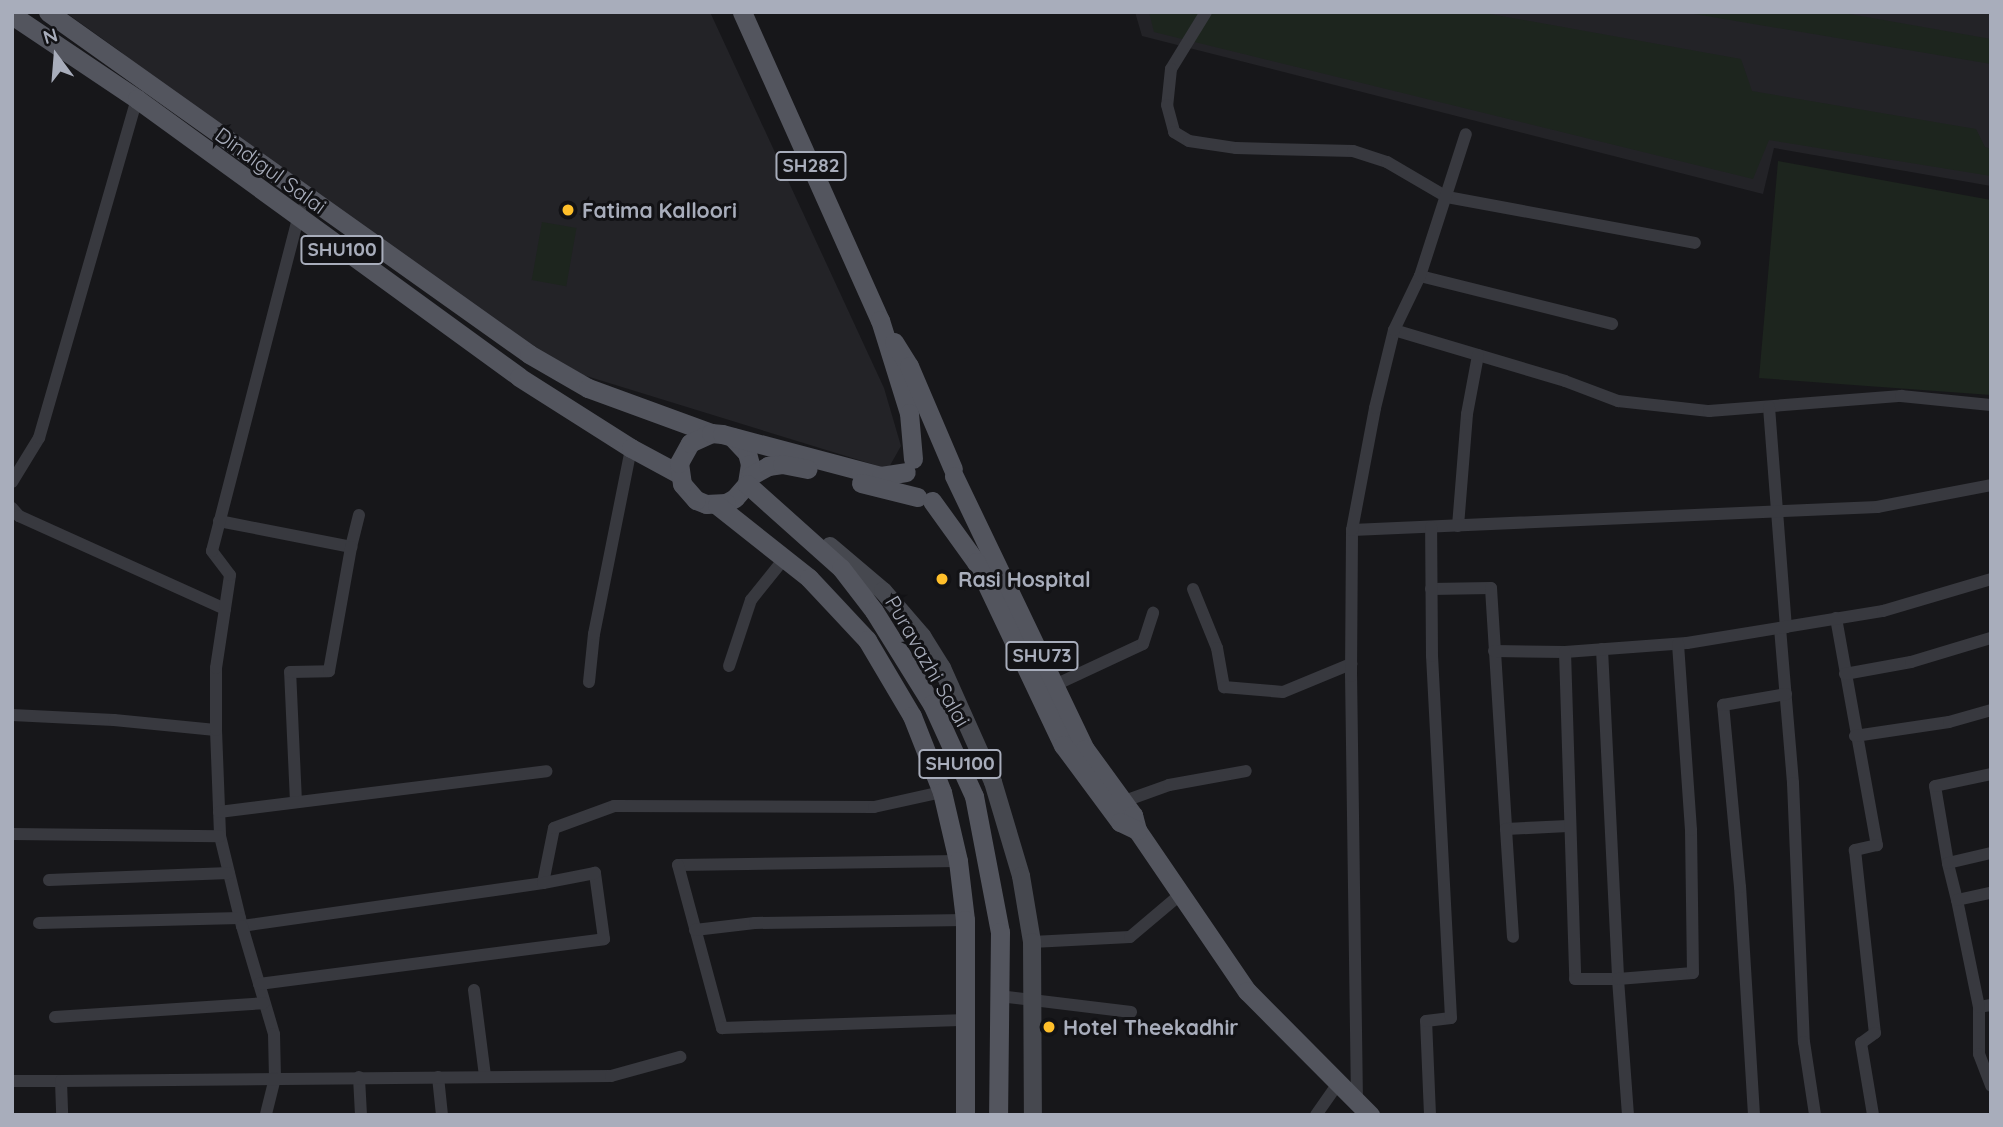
<!DOCTYPE html>
<html>
<head>
<meta charset="utf-8">
<style>
  body { margin:0 }
  #map { position:relative; width:2003px; height:1127px; overflow:hidden; background:#17171a; font-family:Quicksand,sans-serif }
  div>[style] { position:absolute }
  [style*='--x'] { left:calc(var(--x)*1px); top:calc(var(--y)*1px); width:calc(var(--w)*1px); rotate:calc(var(--a)*1deg) }
  .built>* { inset:0; background:#232327 }
  .green>* { inset:0; background:#1d251e; transform-origin:0 0 }
  .street>* { height:12px; margin:-6px; padding:0 6px; transform-origin:6px; border-radius:6px; background:#38393f }
  .secondary>* { height:18px; margin:-9px; padding:0 9px; transform-origin:9px; border-radius:9px; background:#46484f }
  .primary>* { height:19px; margin:-9.5px; padding:0 9.5px; transform-origin:9.5px; border-radius:9.5px; background:#53555e }
  .dots>* { width:19px; height:19px; translate:-50% -50%; box-sizing:border-box; border:4px solid #121215; border-radius:50% }
  span { translate:-50% -50%; white-space:nowrap; text-align:center; line-height:1.15; -webkit-text-stroke:6px #121215; paint-order:stroke }
  .shield-label span { padding:2px 5px; background:#121215; border:2px solid; border-radius:5px; -webkit-text-stroke-width:0 }
  .shield-label { font-size:19px; color:#a8adbb; font-weight:700 }
  .street-label { font-size:21px; color:#a8adbb }
  .poi-label { font-size:21px; color:#a8adbb; font-weight:700 }
  .left { translate:0 -50%; text-align:left }
  .frame { position:absolute; inset:0; border:14px solid #a8adbb; pointer-events:none }
  .north { position:absolute; left:21px; top:21px; width:70px; height:70px; -webkit-text-stroke:5px #121215; paint-order:stroke; rotate:344deg; font-size:19px; font-weight:700; line-height:28px; text-align:center; color:#a8adbb }
  .north::after { content:''; display:block; margin:auto; width:24px; height:32px; background:#a8adbb; clip-path:polygon(50% 0,100% 100%,50% 72%,0 100%) }
</style>
</head>
<body>
<div id="map">
  <div class="built">
    <i style="clip-path:polygon(65px 12px,710px 12px,884px 388px,901px 446px,888px 469px,583px 375px,522px 339px,149px 81px,121px 52px)"></i>
    <i style="clip-path:polygon(1135px 12px,1991px 12px,1991px 186px,1774px 148px,1763px 194px,1142px 36px)"></i>
  </div>
  <div class="green">
    <i style="clip-path:polygon(1149px 12px,1479px 12px,1741px 59px,1752px 91px,1976px 129px,1985px 147px,1991px 149px,1991px 176px,1769px 140px,1753px 179px,1154px 32px)"></i>
    <i style="clip-path:polygon(1683px 12px,1838px 12px,1991px 39px,1991px 64px)"></i>
    <i style="clip-path:polygon(1778px 161px,1991px 200px,1991px 395px,1759px 378px)"></i>
    <i style="left:542px;top:222px;width:35px;height:59px;rotate:10deg"></i>
  </div>
  <div class="street">
    <i style="--x:1206;--y:12;--w:67;--a:121.6"></i>
    <i style="--x:1171;--y:69;--w:36;--a:96"></i>
    <i style="--x:1167;--y:105;--w:28;--a:75"></i>
    <i style="--x:1174;--y:132;--w:17;--a:31"></i>
    <i style="--x:1189;--y:141;--w:48;--a:8.5"></i>
    <i style="--x:1236;--y:148;--w:117;--a:1.5"></i>
    <i style="--x:1353;--y:151;--w:36;--a:18"></i>
    <i style="--x:1387;--y:162;--w:69;--a:30.3"></i>
    <i style="--x:1447;--y:197;--w:252;--a:10.5"></i>
    <i style="--x:1420;--y:276;--w:198;--a:14"></i>
    <i style="--x:1394;--y:330;--w:178;--a:16.6"></i>
    <i style="--x:1565;--y:381;--w:57;--a:20.7"></i>
    <i style="--x:1618;--y:401;--w:92;--a:6.3"></i>
    <i style="--x:1709;--y:411;--w:193;--a:-4.5"></i>
    <i style="--x:1901;--y:396;--w:90;--a:5.7"></i>
    <i style="--x:1769;--y:407;--w:221;--a:85.6"></i>
    <i style="--x:12;--y:482;--w:52;--a:-58.5"></i>
    <i style="--x:39;--y:438;--w:353;--a:-73.9"></i>
    <i style="--x:12;--y:508;--w:11;--a:49"></i>
    <i style="--x:19;--y:516;--w:226;--a:24.3"></i>
    <i style="--x:219;--y:521;--w:135;--a:11.1"></i>
    <i style="--x:351;--y:547;--w:33;--a:-76"></i>
    <i style="--x:1458;--y:526;--w:112;--a:-85.4"></i>
    <i style="--x:1467;--y:414;--w:60;--a:-79.4"></i>
    <i style="--x:1352;--y:530;--w:526;--a:-2.51"></i>
    <i style="--x:1877;--y:507;--w:116;--a:-10.9"></i>
    <i style="--x:1193;--y:589;--w:64;--a:67.9"></i>
    <i style="--x:1217;--y:648;--w:40;--a:80"></i>
    <i style="--x:1224;--y:687;--w:59;--a:4.8"></i>
    <i style="--x:1283;--y:692;--w:74;--a:-22.4"></i>
    <i style="--x:1431;--y:589;--w:60;--a:-1"></i>
    <i style="--x:1491;--y:588;--w:241;--a:86.4"></i>
    <i style="--x:1506;--y:829;--w:62;--a:-2.8"></i>
    <i style="--x:1836;--y:618;--w:231;--a:79.8"></i>
    <i style="--x:1877;--y:845;--w:23;--a:167"></i>
    <i style="--x:1855;--y:850;--w:184;--a:83.8"></i>
    <i style="--x:1875;--y:1033;--w:17;--a:144"></i>
    <i style="--x:1861;--y:1043;--w:73;--a:80.5"></i>
    <i style="--x:1780;--y:628;--w:156;--a:85.2"></i>
    <i style="--x:1793;--y:783;--w:259;--a:87.6"></i>
    <i style="--x:1804;--y:1042;--w:74;--a:81.4"></i>
    <i style="--x:1602;--y:649;--w:330;--a:87.2"></i>
    <i style="--x:1618;--y:979;--w:136;--a:85.8"></i>
    <i style="--x:1494;--y:651;--w:71;--a:0.8"></i>
    <i style="--x:1565;--y:652;--w:122;--a:-4.2"></i>
    <i style="--x:1687;--y:643;--w:199;--a:-9.3"></i>
    <i style="--x:1883;--y:611;--w:113;--a:-16.5"></i>
    <i style="--x:1565;--y:652;--w:327;--a:88.2"></i>
    <i style="--x:1575;--y:979;--w:43;--a:0"></i>
    <i style="--x:1618;--y:979;--w:75;--a:-4.6"></i>
    <i style="--x:1693;--y:973;--w:143;--a:-90.8"></i>
    <i style="--x:1691;--y:830;--w:186;--a:-94"></i>
    <i style="--x:729;--y:666;--w:70;--a:-71.6"></i>
    <i style="--x:751;--y:600;--w:51;--a:-51.3"></i>
    <i style="--x:1845;--y:674;--w:67;--a:-10.3"></i>
    <i style="--x:1911;--y:662;--w:84;--a:-16.7"></i>
    <i style="--x:589;--y:682;--w:48;--a:-84.1"></i>
    <i style="--x:594;--y:634;--w:190;--a:-78.7"></i>
    <i style="--x:1055;--y:685;--w:97;--a:-25"></i>
    <i style="--x:1143;--y:644;--w:33;--a:-72"></i>
    <i style="--x:12;--y:715;--w:102;--a:2.8"></i>
    <i style="--x:114;--y:720;--w:102;--a:5.6"></i>
    <i style="--x:216;--y:730;--w:106;--a:87.8"></i>
    <i style="--x:220;--y:836;--w:93;--a:76.3"></i>
    <i style="--x:242;--y:926;--w:304;--a:-8.1"></i>
    <i style="--x:543;--y:883;--w:56;--a:-78.7"></i>
    <i style="--x:554;--y:828;--w:64;--a:-20.1"></i>
    <i style="--x:614;--y:806;--w:260;--a:0.2"></i>
    <i style="--x:874;--y:807;--w:70;--a:-12.4"></i>
    <i style="--x:216;--y:730;--w:62;--a:-90"></i>
    <i style="--x:216;--y:668;--w:94;--a:-81.4"></i>
    <i style="--x:230;--y:575;--w:30;--a:-127"></i>
    <i style="--x:212;--y:551;--w:352;--a:-75.5"></i>
    <i style="--x:1855;--y:736;--w:95;--a:-8.5"></i>
    <i style="--x:1949;--y:722;--w:44;--a:-15.9"></i>
    <i style="--x:296;--y:802;--w:130;--a:-92.6"></i>
    <i style="--x:290;--y:672;--w:39;--a:-1"></i>
    <i style="--x:329;--y:671;--w:126;--a:-79.9"></i>
    <i style="--x:1119;--y:803;--w:53;--a:-19.8"></i>
    <i style="--x:1169;--y:785;--w:78;--a:-10.3"></i>
    <i style="--x:219;--y:812;--w:330;--a:-7.1"></i>
    <i style="--x:1506;--y:829;--w:108;--a:86.3"></i>
    <i style="--x:12;--y:834;--w:208;--a:0.6"></i>
    <i style="--x:958;--y:861;--w:280;--a:179.2"></i>
    <i style="--x:678;--y:865;--w:169;--a:74.9"></i>
    <i style="--x:722;--y:1028;--w:245;--a:-1.9"></i>
    <i style="--x:1948;--y:863;--w:78;--a:-99.6"></i>
    <i style="--x:1935;--y:786;--w:57;--a:-12.1"></i>
    <i style="--x:49;--y:880;--w:180;--a:-2.2"></i>
    <i style="--x:1957;--y:900;--w:38;--a:-104"></i>
    <i style="--x:1948;--y:863;--w:44;--a:-13.1"></i>
    <i style="--x:39;--y:923;--w:201;--a:-1.4"></i>
    <i style="--x:242;--y:926;--w:113;--a:73.5"></i>
    <i style="--x:274;--y:1034;--w:44;--a:88.7"></i>
    <i style="--x:275;--y:1078;--w:38;--a:104"></i>
    <i style="--x:695;--y:930;--w:60;--a:-6.7"></i>
    <i style="--x:755;--y:923;--w:210;--a:-0.8"></i>
    <i style="--x:1032;--y:942;--w:98;--a:-2.9"></i>
    <i style="--x:1130;--y:937;--w:68;--a:-40.2"></i>
    <i style="--x:259;--y:984;--w:348;--a:-7.4"></i>
    <i style="--x:604;--y:939;--w:67;--a:-97.8"></i>
    <i style="--x:595;--y:873;--w:53;--a:169.1"></i>
    <i style="--x:474;--y:990;--w:87;--a:82.7"></i>
    <i style="--x:999;--y:996;--w:133;--a:6.9"></i>
    <i style="--x:1991;--y:1005;--w:12;--a:171"></i>
    <i style="--x:1979;--y:1007;--w:47;--a:90"></i>
    <i style="--x:1979;--y:1054;--w:34;--a:69"></i>
    <i style="--x:1979;--y:1007;--w:109;--a:-101.6"></i>
    <i style="--x:1957;--y:900;--w:35;--a:-12"></i>
    <i style="--x:55;--y:1017;--w:209;--a:-3.8"></i>
    <i style="--x:359;--y:1077;--w:38;--a:87"></i>
    <i style="--x:438;--y:1077;--w:38;--a:84"></i>
    <i style="--x:12;--y:1081;--w:49;--a:0"></i>
    <i style="--x:61;--y:1081;--w:34;--a:88"></i>
    <i style="--x:61;--y:1081;--w:550;--a:-0.52"></i>
    <i style="--x:611;--y:1076;--w:72;--a:-15.4"></i>
    <i style="--x:1357;--y:1102;--w:426;--a:-90.8"></i>
    <i style="--x:1351;--y:676;--w:146;--a:-89.6"></i>
    <i style="--x:1352;--y:530;--w:124;--a:-79.3"></i>
    <i style="--x:1375;--y:408;--w:80;--a:-76.3"></i>
    <i style="--x:1394;--y:330;--w:60;--a:-64.3"></i>
    <i style="--x:1420;--y:276;--w:149;--a:-72.1"></i>
    <i style="--x:1316;--y:1115;--w:40;--a:-55.1"></i>
    <i style="--x:1430;--y:1115;--w:94;--a:-92.4"></i>
    <i style="--x:1426;--y:1021;--w:25;--a:-7"></i>
    <i style="--x:1451;--y:1018;--w:362;--a:-93"></i>
    <i style="--x:1432;--y:656;--w:129;--a:-90.4"></i>
    <i style="--x:1754;--y:1115;--w:228;--a:-93.5"></i>
    <i style="--x:1740;--y:887;--w:183;--a:-95.3"></i>
    <i style="--x:1723;--y:705;--w:64;--a:-9.9"></i>
  </div>
  <div class="secondary">
    <i style="--x:830;--y:546;--w:70;--a:40.3"></i>
    <i style="--x:883;--y:591;--w:60;--a:49.1"></i>
    <i style="--x:922;--y:636;--w:38;--a:58"></i>
    <i style="--x:942;--y:668;--w:125;--a:65.9"></i>
    <i style="--x:993;--y:782;--w:98;--a:73.4"></i>
    <i style="--x:1021;--y:876;--w:67;--a:80.5"></i>
    <i style="--x:1032;--y:942;--w:173;--a:89.7"></i>
  </div>
  <div class="primary">
    <i style="--x:48;--y:12;--w:590;--a:35.41"></i>
    <i style="--x:529;--y:354;--w:68;--a:30"></i>
    <i style="--x:588;--y:388;--w:131;--a:20.1"></i>
    <i style="--x:742;--y:12;--w:338;--a:65.9"></i>
    <i style="--x:880;--y:320;--w:97;--a:72.7"></i>
    <i style="--x:909;--y:413;--w:46;--a:85"></i>
    <i style="--x:12;--y:15;--w:151;--a:33.9"></i>
    <i style="--x:137;--y:99;--w:472;--a:36"></i>
    <i style="--x:519;--y:377;--w:133;--a:32.4"></i>
    <i style="--x:631;--y:448;--w:55;--a:28.4"></i>
    <i style="--x:894;--y:342;--w:28;--a:58"></i>
    <i style="--x:909;--y:366;--w:112;--a:66.9"></i>
    <i style="--x:732;--y:437;--w:22;--a:47"></i>
    <i style="--x:747;--y:453;--w:11;--a:75"></i>
    <i style="--x:750;--y:464;--w:20;--a:99"></i>
    <i style="--x:747;--y:484;--w:18;--a:131"></i>
    <i style="--x:735;--y:498;--w:10;--a:151"></i>
    <i style="--x:726;--y:503;--w:20;--a:177"></i>
    <i style="--x:706;--y:504;--w:11;--a:-158"></i>
    <i style="--x:696;--y:500;--w:21;--a:-131"></i>
    <i style="--x:682;--y:484;--w:21;--a:-98"></i>
    <i style="--x:679;--y:463;--w:23;--a:-61"></i>
    <i style="--x:690;--y:443;--w:23;--a:-25"></i>
    <i style="--x:711;--y:433;--w:11;--a:5"></i>
    <i style="--x:722;--y:434;--w:164;--a:14.8"></i>
    <i style="--x:881;--y:476;--w:25;--a:-9"></i>
    <i style="--x:750;--y:476;--w:21;--a:-29"></i>
    <i style="--x:768;--y:466;--w:14;--a:-8"></i>
    <i style="--x:782;--y:464;--w:26;--a:11"></i>
    <i style="--x:954;--y:476;--w:303;--a:64.4"></i>
    <i style="--x:1085;--y:749;--w:82;--a:54"></i>
    <i style="--x:1133;--y:815;--w:16;--a:75"></i>
    <i style="--x:1137;--y:830;--w:195;--a:55.7"></i>
    <i style="--x:1247;--y:991;--w:175;--a:45.2"></i>
    <i style="--x:861;--y:483;--w:58;--a:14"></i>
    <i style="--x:747;--y:484;--w:126;--a:41.8"></i>
    <i style="--x:841;--y:568;--w:54;--a:52.5"></i>
    <i style="--x:874;--y:611;--w:110;--a:58.1"></i>
    <i style="--x:932;--y:704;--w:101;--a:65.5"></i>
    <i style="--x:974;--y:796;--w:138;--a:79.2"></i>
    <i style="--x:1000;--y:932;--w:183;--a:90.6"></i>
    <i style="--x:932;--y:501;--w:75;--a:54.2"></i>
    <i style="--x:976;--y:562;--w:203;--a:64.6"></i>
    <i style="--x:1063;--y:745;--w:96;--a:53.5"></i>
    <i style="--x:1120;--y:822;--w:19;--a:25"></i>
    <i style="--x:717;--y:505;--w:117;--a:38.4"></i>
    <i style="--x:809;--y:578;--w:85;--a:46.9"></i>
    <i style="--x:867;--y:640;--w:88;--a:59.4"></i>
    <i style="--x:912;--y:716;--w:82;--a:68.5"></i>
    <i style="--x:942;--y:792;--w:71;--a:76.9"></i>
    <i style="--x:958;--y:861;--w:59;--a:83.2"></i>
    <i style="--x:965;--y:920;--w:195;--a:90"></i>
  </div>
  <div class="dots">
    <i style="left:568px;top:210px;background:#ffbf2a"></i>
    <i style="left:942px;top:579px;background:#ffbf2a"></i>
    <i style="left:1049px;top:1027px;background:#ffbf2a"></i>
  </div>
  <div class="shield-label">
    <span style="left:811px;top:166px">SH282</span>
    <span style="left:342px;top:250px">SHU100</span>
    <span style="left:1042px;top:656px">SHU73</span>
    <span style="left:960px;top:764px">SHU100</span>
  </div>
  <div class="street-label">
    <span style="left:271px;top:170px;rotate:36deg">Dindigul Salai</span>
    <span style="left:928px;top:661px;rotate:60deg">Puravazhi Salai</span>
  </div>
  <div class="poi-label">
    <span class="left" style="left:582px;top:210px">Fatima Kalloori</span>
    <span class="left" style="left:958px;top:579px">Rasi Hospital</span>
    <span class="left" style="left:1063px;top:1027px">Hotel Theekadhir</span>
  </div>
  <div class="frame"></div>
  <div class="north">N</div>
</div>
</body>
</html>
